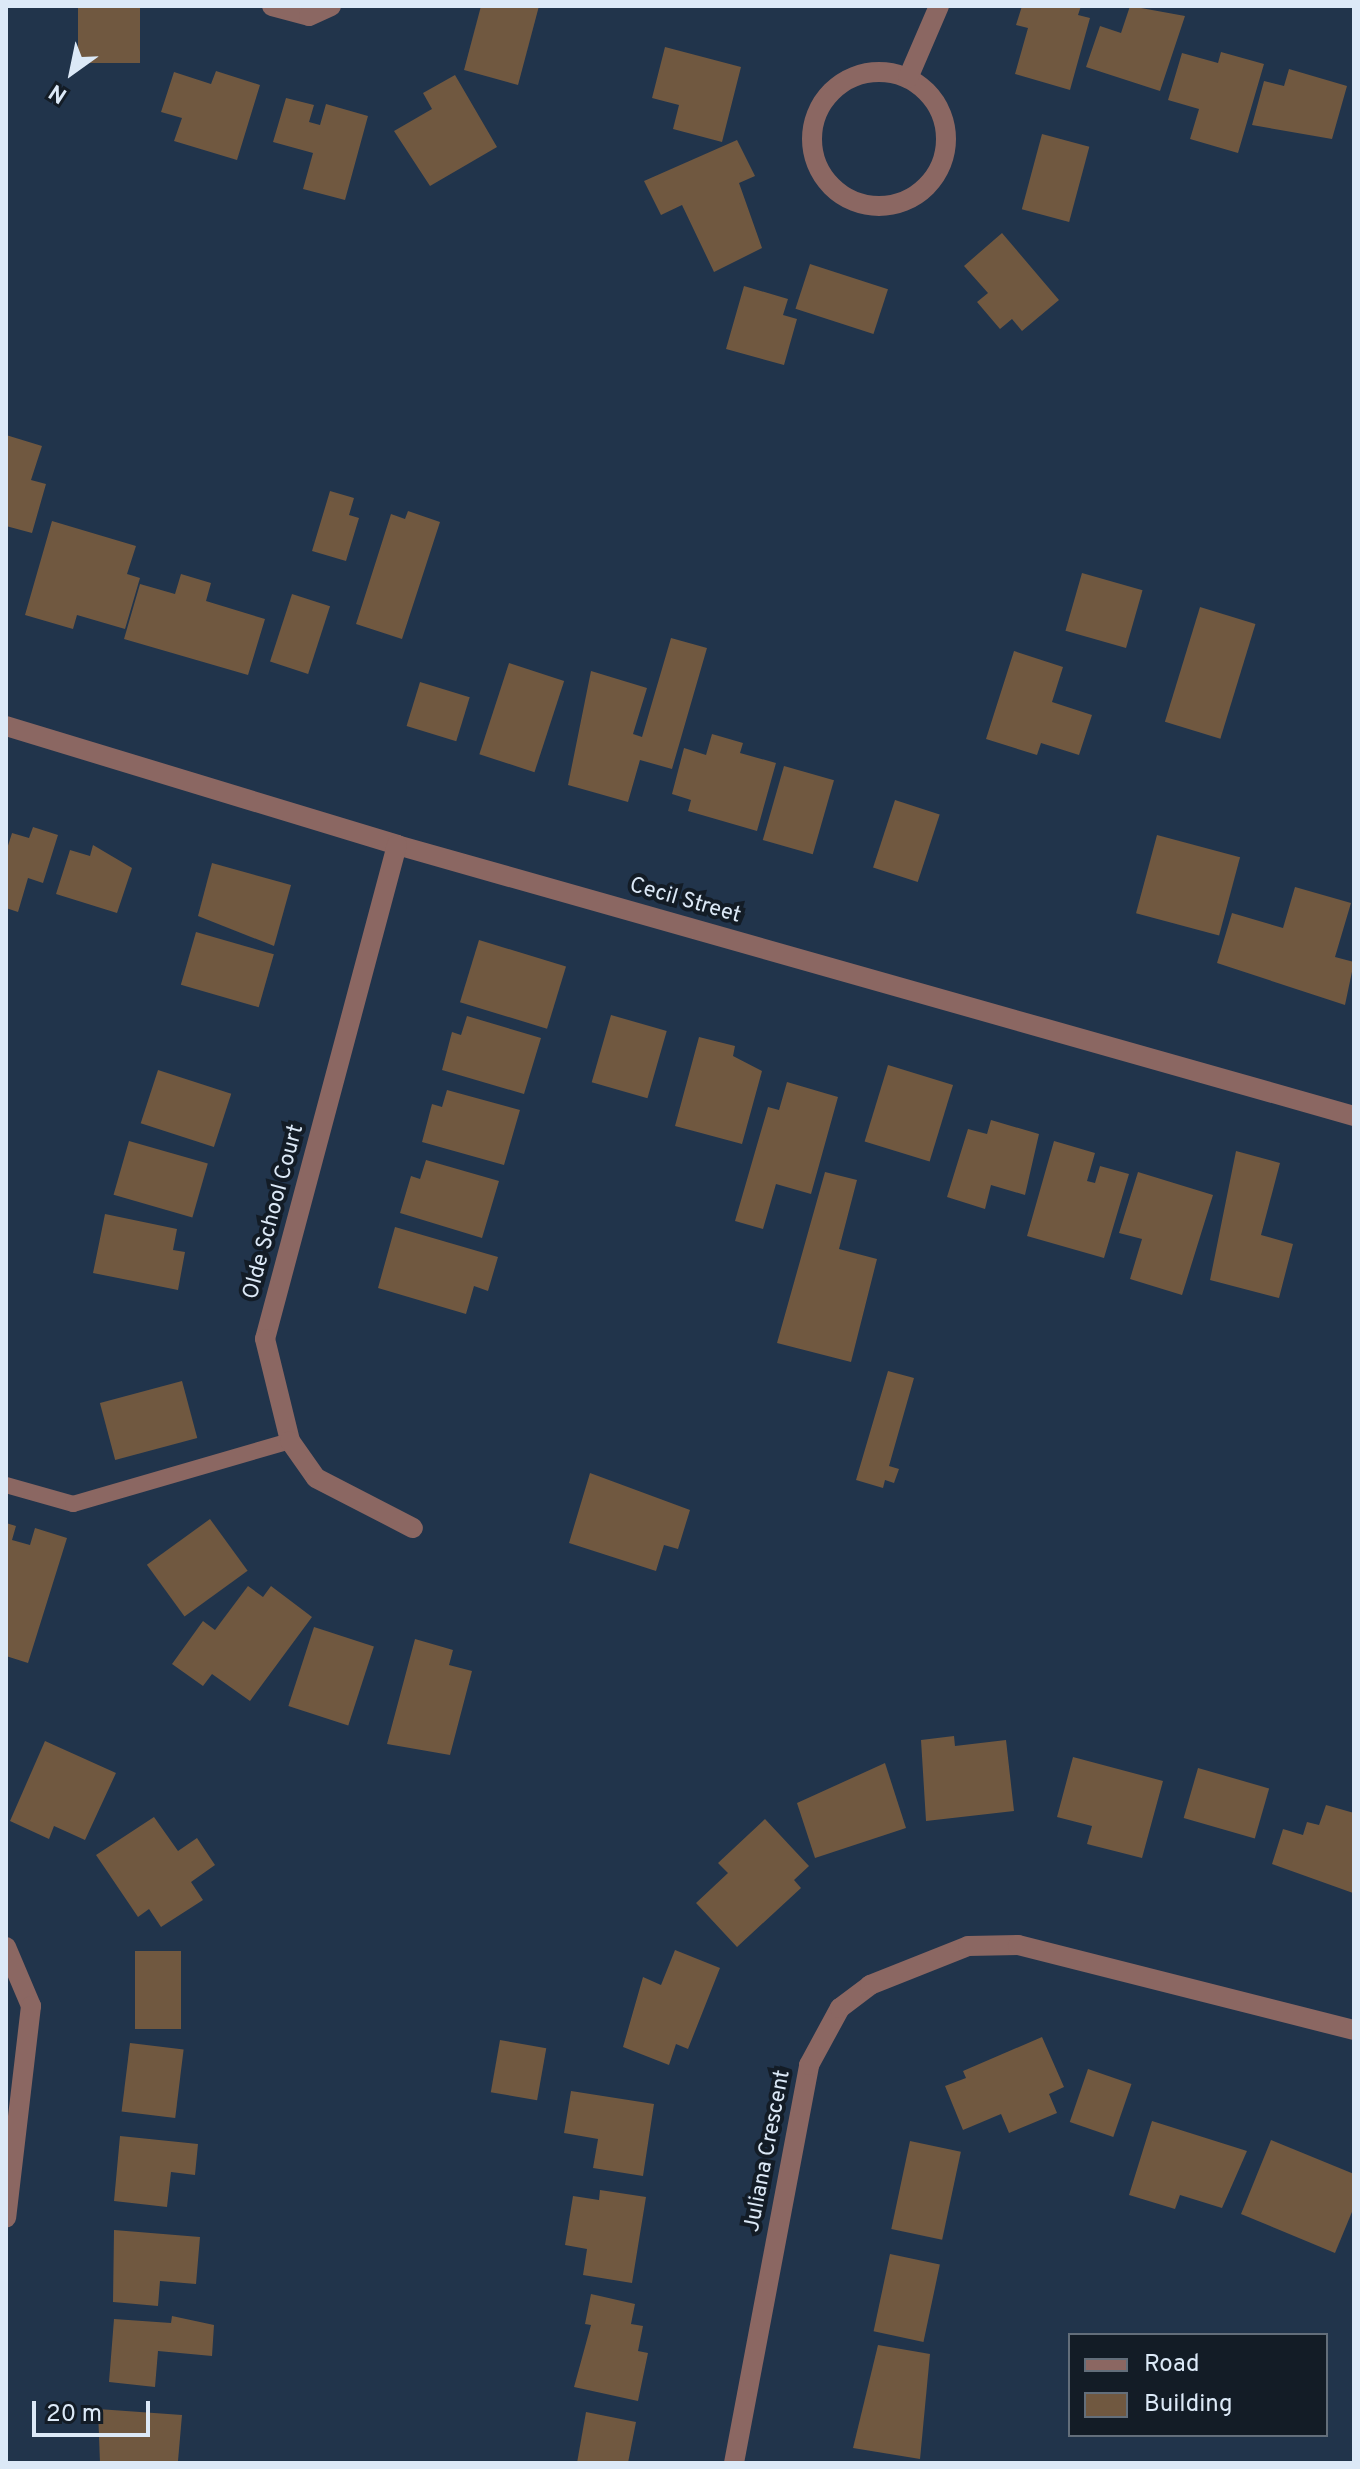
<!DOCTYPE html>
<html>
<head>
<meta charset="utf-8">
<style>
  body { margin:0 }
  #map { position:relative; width:1360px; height:2469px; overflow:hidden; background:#21344b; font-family:Overpass,sans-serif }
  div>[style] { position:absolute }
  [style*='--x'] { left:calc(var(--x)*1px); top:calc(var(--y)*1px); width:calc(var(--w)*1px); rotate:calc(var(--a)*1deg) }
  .building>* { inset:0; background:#705840; transform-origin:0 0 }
  .service>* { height:16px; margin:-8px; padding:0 8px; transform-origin:8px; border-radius:8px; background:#8b6762 }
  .minor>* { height:20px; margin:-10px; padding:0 10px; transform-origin:10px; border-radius:10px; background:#8b6762 }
  .minor>.ring { margin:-10px; padding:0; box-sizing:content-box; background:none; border:20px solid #8b6762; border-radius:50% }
  span { translate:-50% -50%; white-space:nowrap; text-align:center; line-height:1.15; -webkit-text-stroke:8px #131c26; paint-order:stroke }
  .street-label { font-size:22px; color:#dce9f7 }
  .frame { position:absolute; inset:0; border:8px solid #dce9f7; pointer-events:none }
  .legend { position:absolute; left:1068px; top:2333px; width:260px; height:104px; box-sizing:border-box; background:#131c26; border:2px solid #636e7a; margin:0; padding:10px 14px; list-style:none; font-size:24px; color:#dce9f7 }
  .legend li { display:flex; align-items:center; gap:16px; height:40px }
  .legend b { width:40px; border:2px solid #636e7a }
  .north { position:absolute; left:32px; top:32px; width:80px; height:80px; -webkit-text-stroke:6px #131c26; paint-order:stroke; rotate:213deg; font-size:22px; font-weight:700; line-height:32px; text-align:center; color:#dce9f7 }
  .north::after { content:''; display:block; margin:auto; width:28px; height:36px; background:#dce9f7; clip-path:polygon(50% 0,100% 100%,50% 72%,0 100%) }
  .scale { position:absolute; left:32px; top:2401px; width:118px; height:36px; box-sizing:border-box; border:4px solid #dce9f7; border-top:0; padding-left:10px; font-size:24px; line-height:28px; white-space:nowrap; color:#dce9f7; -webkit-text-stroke:6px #131c26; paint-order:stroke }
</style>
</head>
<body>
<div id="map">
  <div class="building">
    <i style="left:78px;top:6px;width:62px;height:57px"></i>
    <i style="clip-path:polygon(481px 6px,539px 6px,518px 85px,464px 70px)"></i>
    <i style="clip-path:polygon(1022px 6px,1081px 6px,1078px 15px,1090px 18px,1070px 90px,1015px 74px,1028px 28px,1016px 25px)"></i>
    <i style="clip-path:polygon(1130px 6px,1185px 16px,1160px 91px,1086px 67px,1100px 26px,1121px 33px)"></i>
    <i style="clip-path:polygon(665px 47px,741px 67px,722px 142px,673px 129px,679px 105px,652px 98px)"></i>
    <i style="clip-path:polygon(1221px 52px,1264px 64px,1238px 153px,1190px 139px,1199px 109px,1168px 100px,1182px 53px,1218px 63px)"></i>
    <i style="clip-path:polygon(1289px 69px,1347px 86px,1332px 139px,1252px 125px,1264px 81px,1284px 86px)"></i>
    <i style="clip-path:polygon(216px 71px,260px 85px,237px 160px,174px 141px,182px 118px,161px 112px,174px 72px,211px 84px)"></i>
    <i style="clip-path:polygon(455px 75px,497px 147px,430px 186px,394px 131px,432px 109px,423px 93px)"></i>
    <i style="clip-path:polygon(286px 98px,314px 105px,309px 122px,320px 125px,326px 104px,368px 116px,345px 200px,303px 189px,313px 153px,273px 142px)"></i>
    <i style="left:1042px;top:134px;width:49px;height:78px;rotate:15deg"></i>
    <i style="clip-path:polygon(737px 140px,755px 176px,739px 183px,762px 248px,714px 272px,682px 205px,661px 215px,644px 181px)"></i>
    <i style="clip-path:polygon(1002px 233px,1059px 300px,1022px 331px,1012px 319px,1000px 329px,977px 302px,988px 293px,964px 266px)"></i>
    <i style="left:810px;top:264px;width:82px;height:47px;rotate:18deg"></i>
    <i style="clip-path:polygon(744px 286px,788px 299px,783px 315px,797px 319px,784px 365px,726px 349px)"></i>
    <i style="clip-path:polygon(6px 435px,42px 446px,31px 480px,46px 484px,32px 533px,6px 526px)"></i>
    <i style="clip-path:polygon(330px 491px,354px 498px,349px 515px,359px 518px,346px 561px,312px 551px)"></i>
    <i style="clip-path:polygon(408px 511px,440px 522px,402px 639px,356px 624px,391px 514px,405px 519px)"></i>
    <i style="clip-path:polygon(52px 521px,136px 546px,127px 574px,140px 578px,125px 629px,77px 615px,73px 629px,25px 615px)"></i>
    <i style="left:1082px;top:573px;width:63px;height:60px;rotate:16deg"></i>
    <i style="clip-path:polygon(181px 574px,211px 583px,206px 601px,265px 619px,248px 675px,124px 639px,140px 584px,175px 594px)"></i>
    <i style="left:292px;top:594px;width:40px;height:71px;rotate:18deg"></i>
    <i style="left:1200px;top:607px;width:58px;height:120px;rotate:17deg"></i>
    <i style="clip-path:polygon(671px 638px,707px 648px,672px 769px,640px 760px,628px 802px,568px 785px,591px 671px,647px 688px,633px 734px,642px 737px)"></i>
    <i style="clip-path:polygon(1014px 651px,1063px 667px,1052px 702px,1092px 715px,1079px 755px,1041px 743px,1037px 755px,986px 739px)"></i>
    <i style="left:509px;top:663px;width:58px;height:96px;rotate:18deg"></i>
    <i style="left:420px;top:682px;width:52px;height:46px;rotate:17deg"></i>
    <i style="clip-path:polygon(712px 734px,743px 743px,740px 753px,776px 763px,757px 831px,688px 811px,691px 800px,672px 794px,684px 748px,706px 755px)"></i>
    <i style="left:784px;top:766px;width:52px;height:77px;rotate:16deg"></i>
    <i style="left:895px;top:800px;width:47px;height:71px;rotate:18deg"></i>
    <i style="clip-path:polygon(33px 827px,58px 835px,43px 883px,28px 878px,18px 912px,6px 908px,6px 852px,12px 833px,29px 838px)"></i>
    <i style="left:1157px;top:835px;width:86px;height:81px;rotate:15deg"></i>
    <i style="clip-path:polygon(93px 845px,132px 868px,117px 913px,56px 894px,70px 850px,90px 856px)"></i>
    <i style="clip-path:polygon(212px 863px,291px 885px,274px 946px,198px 916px)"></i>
    <i style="clip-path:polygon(1295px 887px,1351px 903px,1335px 957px,1354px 962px,1345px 1005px,1217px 963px,1232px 913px,1283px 928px)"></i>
    <i style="left:196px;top:932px;width:81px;height:55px;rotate:16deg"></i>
    <i style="left:479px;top:940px;width:91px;height:65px;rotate:17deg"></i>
    <i style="left:611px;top:1015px;width:58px;height:70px;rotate:16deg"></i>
    <i style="clip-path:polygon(467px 1016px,541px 1038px,524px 1094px,442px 1070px,452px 1032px,461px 1035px)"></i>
    <i style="clip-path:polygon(699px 1037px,735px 1046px,733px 1056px,762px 1071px,742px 1144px,675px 1126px)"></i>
    <i style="left:888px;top:1065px;width:68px;height:80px;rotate:17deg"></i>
    <i style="left:158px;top:1070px;width:77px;height:56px;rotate:18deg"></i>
    <i style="clip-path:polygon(787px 1082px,838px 1097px,811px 1194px,776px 1184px,763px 1229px,735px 1221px,768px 1107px,779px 1110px)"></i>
    <i style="clip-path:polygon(447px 1090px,520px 1110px,504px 1165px,422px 1142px,432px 1104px,442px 1107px)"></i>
    <i style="clip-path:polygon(991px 1120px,1039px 1134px,1025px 1195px,991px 1185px,985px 1209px,947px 1197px,968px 1129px,987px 1134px)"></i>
    <i style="left:129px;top:1141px;width:82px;height:56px;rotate:16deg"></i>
    <i style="clip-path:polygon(1054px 1141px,1095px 1153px,1087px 1181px,1095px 1183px,1100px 1166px,1129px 1174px,1104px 1258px,1027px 1236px)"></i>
    <i style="clip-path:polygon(1236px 1151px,1280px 1163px,1261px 1235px,1293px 1244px,1279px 1298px,1210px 1280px)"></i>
    <i style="clip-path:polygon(426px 1160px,499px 1181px,482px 1238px,400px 1213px,411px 1176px,420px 1179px)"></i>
    <i style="clip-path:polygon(825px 1172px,857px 1180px,839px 1249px,877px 1259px,851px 1362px,777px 1343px)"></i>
    <i style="clip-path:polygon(1138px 1172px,1213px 1195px,1182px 1295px,1130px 1279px,1142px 1239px,1119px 1233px)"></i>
    <i style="clip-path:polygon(105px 1214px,177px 1229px,173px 1250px,185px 1252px,178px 1290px,93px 1273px)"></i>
    <i style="clip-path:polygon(395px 1227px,498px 1257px,488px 1291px,474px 1286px,466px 1314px,378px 1288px)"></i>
    <i style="clip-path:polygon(888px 1371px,914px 1378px,889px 1466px,899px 1469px,894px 1483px,885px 1480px,883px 1488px,856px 1480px)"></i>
    <i style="left:182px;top:1381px;width:59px;height:85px;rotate:75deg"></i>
    <i style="clip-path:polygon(590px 1473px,690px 1510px,678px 1549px,664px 1545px,656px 1571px,569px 1543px)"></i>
    <i style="left:210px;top:1519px;width:64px;height:78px;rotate:54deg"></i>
    <i style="clip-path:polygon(6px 1523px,16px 1526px,12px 1540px,30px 1545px,35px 1528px,67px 1538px,28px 1663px,6px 1656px)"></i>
    <i style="clip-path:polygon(248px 1586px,263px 1597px,271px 1586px,312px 1617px,250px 1701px,212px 1674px,203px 1686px,172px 1664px,203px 1621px,215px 1630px)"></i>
    <i style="left:314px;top:1627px;width:63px;height:83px;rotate:18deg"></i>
    <i style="clip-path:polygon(415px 1639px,453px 1650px,449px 1665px,472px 1671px,450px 1755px,387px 1744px)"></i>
    <i style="clip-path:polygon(954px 1736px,955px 1746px,1006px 1740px,1014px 1811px,926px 1821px,921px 1740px)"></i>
    <i style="clip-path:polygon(45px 1741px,116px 1773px,85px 1840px,54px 1826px,49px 1839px,10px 1821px)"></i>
    <i style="clip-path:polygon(1073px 1757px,1163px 1781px,1142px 1858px,1087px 1844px,1092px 1826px,1057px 1817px)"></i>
    <i style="clip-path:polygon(885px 1763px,906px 1828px,815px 1858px,797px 1803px)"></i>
    <i style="left:1198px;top:1768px;width:74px;height:52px;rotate:16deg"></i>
    <i style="clip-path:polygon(1326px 1805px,1354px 1813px,1353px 1893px,1272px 1864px,1283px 1829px,1303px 1835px,1307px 1822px,1319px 1825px)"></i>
    <i style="clip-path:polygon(154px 1817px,178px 1851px,197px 1838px,215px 1865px,191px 1882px,203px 1900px,161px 1927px,149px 1909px,138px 1917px,96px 1855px)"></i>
    <i style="clip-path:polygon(765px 1819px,809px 1866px,794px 1880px,801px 1888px,737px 1947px,696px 1903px,728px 1873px,718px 1863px)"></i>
    <i style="clip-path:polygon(675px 1950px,720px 1968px,688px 2049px,676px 2044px,669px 2065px,623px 2047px,643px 1977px,661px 1985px)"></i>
    <i style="left:135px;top:1951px;width:46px;height:78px"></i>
    <i style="clip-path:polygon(1042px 2037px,1064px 2087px,1049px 2094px,1057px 2113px,1009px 2133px,1001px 2114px,963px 2130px,945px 2086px,966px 2078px,963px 2071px)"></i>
    <i style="left:500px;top:2040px;width:47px;height:53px;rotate:10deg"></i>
    <i style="left:130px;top:2043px;width:54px;height:69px;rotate:7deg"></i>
    <i style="left:1088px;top:2069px;width:46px;height:56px;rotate:19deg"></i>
    <i style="clip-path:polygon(571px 2091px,654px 2104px,643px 2176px,593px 2168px,598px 2139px,564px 2133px)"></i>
    <i style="clip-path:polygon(1152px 2121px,1247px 2151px,1222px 2208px,1180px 2195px,1175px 2209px,1129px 2195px)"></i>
    <i style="clip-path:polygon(120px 2136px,198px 2144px,195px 2175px,171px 2172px,167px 2207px,114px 2201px)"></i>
    <i style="clip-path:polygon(1271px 2140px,1354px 2174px,1354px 2207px,1335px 2253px,1241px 2214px)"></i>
    <i style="left:910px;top:2141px;width:52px;height:90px;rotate:12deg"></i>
    <i style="clip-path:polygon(600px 2190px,646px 2197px,632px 2283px,583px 2275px,587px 2249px,565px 2245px,573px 2196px,599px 2200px)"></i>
    <i style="clip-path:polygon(114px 2230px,200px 2237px,196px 2284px,160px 2281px,158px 2306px,113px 2302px)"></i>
    <i style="left:890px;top:2254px;width:51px;height:79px;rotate:12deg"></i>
    <i style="clip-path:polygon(591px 2294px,635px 2304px,631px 2324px,643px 2326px,638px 2351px,648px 2353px,638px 2401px,574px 2387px,591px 2325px,585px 2324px)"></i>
    <i style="clip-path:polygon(172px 2316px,214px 2325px,212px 2356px,158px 2351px,155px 2387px,109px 2382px,114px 2319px,171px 2323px)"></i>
    <i style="clip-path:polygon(878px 2345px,930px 2354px,920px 2459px,853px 2448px)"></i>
    <i style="clip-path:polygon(98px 2409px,182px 2415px,178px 2461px,100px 2463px)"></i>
    <i style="clip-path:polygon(586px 2412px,636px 2422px,628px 2463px,577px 2463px)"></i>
  </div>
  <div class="service">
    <i style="--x:6;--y:1485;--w:70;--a:15.8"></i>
    <i style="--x:73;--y:1504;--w:226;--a:-16.2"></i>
  </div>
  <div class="minor">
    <i style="--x:272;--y:6;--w:38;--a:15"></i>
    <i style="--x:309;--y:16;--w:24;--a:-24"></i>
    <i class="ring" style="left:812px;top:72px;width:114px;height:114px"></i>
    <i style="--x:908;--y:78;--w:78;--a:-66.7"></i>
    <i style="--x:6;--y:726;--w:409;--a:16.9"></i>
    <i style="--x:397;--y:845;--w:995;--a:15.81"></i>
    <i style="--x:397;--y:845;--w:511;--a:104.96"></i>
    <i style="--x:265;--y:1339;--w:105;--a:76.2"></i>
    <i style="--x:290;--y:1441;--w:45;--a:54.9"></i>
    <i style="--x:316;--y:1478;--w:109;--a:27.3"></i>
    <i style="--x:6;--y:1947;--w:64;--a:67"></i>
    <i style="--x:31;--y:2006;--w:213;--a:96.7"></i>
    <i style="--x:734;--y:2463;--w:405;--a:-79.3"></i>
    <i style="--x:809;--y:2065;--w:65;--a:-61.5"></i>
    <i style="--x:840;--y:2008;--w:38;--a:-37"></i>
    <i style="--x:870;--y:1985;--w:105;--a:-21.7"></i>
    <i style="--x:968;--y:1946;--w:50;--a:-1.1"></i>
    <i style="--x:1018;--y:1945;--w:347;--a:14.2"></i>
  </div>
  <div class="street-label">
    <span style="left:685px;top:901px;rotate:16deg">Cecil Street</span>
    <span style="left:274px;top:1212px;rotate:-75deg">Olde School Court</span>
    <span style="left:768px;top:2151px;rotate:-79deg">Juliana Crescent</span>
  </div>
  <div class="frame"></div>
  <ul class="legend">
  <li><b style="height:10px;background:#8b6762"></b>Road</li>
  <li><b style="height:22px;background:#705840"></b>Building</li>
  </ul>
  <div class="north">N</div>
  <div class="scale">20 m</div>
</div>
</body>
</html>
